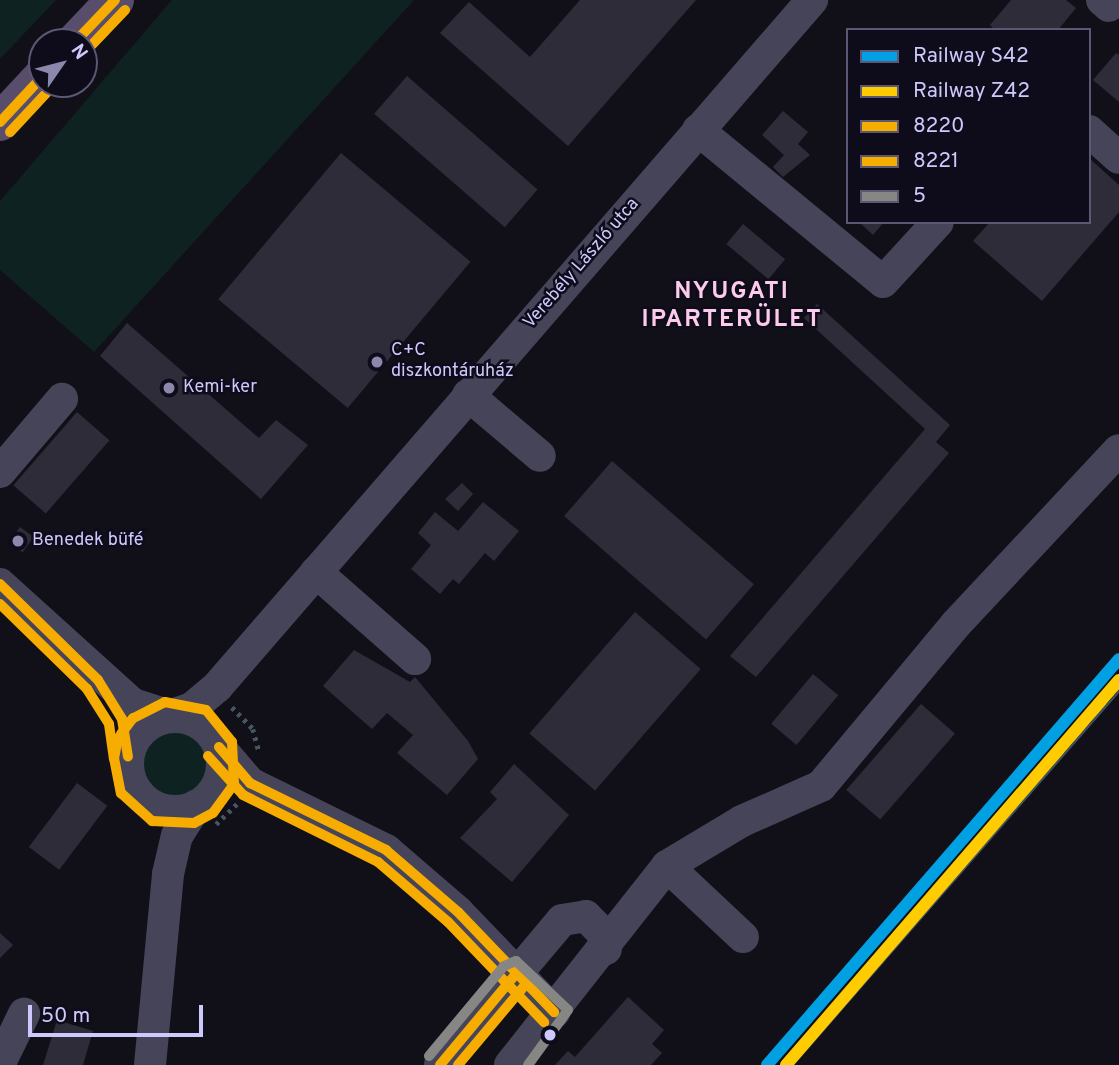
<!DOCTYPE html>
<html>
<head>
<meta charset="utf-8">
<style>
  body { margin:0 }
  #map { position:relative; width:1119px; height:1065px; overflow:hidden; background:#111018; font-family:Overpass,sans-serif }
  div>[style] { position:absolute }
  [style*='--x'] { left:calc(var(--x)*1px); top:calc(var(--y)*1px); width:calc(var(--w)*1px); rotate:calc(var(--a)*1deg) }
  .green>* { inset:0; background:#0f2222 }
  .round { border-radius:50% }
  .building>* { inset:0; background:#2f2c3a; transform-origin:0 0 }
  .path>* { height:4.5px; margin-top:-2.25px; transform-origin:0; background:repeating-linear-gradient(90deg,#475561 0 3.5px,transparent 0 8.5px) }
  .minor>* { height:32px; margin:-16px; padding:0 16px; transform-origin:16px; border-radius:16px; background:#454459 }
  .minor>.ring { margin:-16px; padding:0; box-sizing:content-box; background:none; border:32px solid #454459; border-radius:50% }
  .major>* { height:38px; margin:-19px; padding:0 19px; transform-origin:19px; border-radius:19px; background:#584d6a }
  .rail>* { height:8px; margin-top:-4px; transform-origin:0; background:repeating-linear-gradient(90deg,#0e0c1b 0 16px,#3f5260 0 32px); box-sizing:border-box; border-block:2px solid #3f5260 }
  .bus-1>* { height:10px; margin:-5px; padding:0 5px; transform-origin:5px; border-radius:5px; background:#f6ac00 }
  .bus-2>* { height:10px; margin:-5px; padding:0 5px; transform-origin:5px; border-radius:5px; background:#f6ac00 }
  .bus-3>* { height:10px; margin:-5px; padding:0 5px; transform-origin:5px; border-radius:5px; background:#868684 }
  .rail-1>* { height:12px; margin:-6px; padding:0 6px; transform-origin:6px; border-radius:6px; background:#00a0e3 }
  .rail-2>* { height:12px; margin:-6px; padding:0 6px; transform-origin:6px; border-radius:6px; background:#fecc00 }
  .dots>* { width:19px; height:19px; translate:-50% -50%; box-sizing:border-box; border:4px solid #0e0c1b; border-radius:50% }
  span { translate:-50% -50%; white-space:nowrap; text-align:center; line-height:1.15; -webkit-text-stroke:5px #0e0c1b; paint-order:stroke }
  .street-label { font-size:18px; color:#cec9fc }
  .poi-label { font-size:18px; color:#cec9fc }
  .left { translate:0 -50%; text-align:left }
  .district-label { font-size:24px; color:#fccbeb; font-weight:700; letter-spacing:2px }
  .legend { position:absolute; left:846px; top:28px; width:245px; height:196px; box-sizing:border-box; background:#0e0c1b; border:2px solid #5b5875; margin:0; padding:9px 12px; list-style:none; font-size:21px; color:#cec9fc }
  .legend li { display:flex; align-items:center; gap:14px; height:35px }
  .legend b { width:35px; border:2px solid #5b5875 }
  .north { position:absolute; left:28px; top:28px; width:70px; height:70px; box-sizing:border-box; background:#0e0c1b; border:2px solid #5b5875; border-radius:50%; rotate:55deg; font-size:19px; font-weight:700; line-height:28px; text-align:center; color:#cec9fc }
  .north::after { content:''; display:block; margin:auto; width:24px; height:32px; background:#8c88ac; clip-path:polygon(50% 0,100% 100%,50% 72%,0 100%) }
  .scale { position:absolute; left:28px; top:1005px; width:175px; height:32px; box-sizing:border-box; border:4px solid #cec9fc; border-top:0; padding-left:9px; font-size:21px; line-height:24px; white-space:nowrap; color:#cec9fc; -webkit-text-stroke:5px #0e0c1b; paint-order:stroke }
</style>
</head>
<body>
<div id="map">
  <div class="green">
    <i style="clip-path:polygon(0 0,56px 0,0 59px)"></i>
    <i style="clip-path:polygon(172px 0,414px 0,94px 352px,0 270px,0 201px)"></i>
    <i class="round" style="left:136px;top:726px;width:76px;height:76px"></i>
  </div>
  <div class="building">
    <i style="clip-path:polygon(580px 0,696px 0,568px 146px,440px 33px,469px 2px,530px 57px)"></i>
    <i style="clip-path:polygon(1011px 0,1066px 0,1076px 8px,1058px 30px,995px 30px,990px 25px)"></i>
    <i style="clip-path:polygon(1116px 53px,1119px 55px,1119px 102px,1093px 80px)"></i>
    <i style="left:407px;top:76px;width:173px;height:50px;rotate:41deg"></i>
    <i style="clip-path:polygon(783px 111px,808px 132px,798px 144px,810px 155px,783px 177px,773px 167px,784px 155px,762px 135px)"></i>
    <i style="left:341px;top:153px;width:169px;height:191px;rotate:40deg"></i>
    <i style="clip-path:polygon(1089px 158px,1119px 185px,1119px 212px,1042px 301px,973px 241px,990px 222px,1089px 222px)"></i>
    <i style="clip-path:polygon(859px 222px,884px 222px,873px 235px)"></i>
    <i style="left:743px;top:224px;width:55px;height:26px;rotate:40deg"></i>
    <i style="clip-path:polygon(817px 304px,950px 425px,936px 442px,949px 453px,756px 677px,730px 656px,925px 429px,804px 318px)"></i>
    <i style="clip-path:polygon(127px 323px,259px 438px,276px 420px,308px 445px,261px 499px,100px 356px)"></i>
    <i style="left:77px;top:412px;width:43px;height:97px;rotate:41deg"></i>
    <i style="left:612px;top:461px;width:188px;height:73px;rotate:41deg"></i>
    <i style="clip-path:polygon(462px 483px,473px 494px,458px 511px,445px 499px)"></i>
    <i style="clip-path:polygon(483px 502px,519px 531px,494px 561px,485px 553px,459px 584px,453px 579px,440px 594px,411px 569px,431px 545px,418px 533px,435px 512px,458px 531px)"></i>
    <i style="left:20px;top:527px;width:17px;height:19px;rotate:36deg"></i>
    <i style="left:635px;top:612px;width:87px;height:161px;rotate:41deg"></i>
    <i style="clip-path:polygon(354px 650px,410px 682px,415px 677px,468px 741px,478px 759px,447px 795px,397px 753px,413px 735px,387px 713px,372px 729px,323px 686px)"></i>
    <i style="left:813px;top:674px;width:33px;height:65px;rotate:40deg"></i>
    <i style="left:921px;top:704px;width:45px;height:114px;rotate:41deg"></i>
    <i style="clip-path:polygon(514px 764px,569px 815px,512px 882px,460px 838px,497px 799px,490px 792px)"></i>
    <i style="left:77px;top:783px;width:38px;height:80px;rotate:37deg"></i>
    <i style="clip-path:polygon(0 933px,13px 945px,0 958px)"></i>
    <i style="clip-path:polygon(628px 997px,664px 1030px,652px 1044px,662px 1053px,651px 1065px,555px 1065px,568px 1051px,575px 1057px)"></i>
    <i style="clip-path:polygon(57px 1020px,93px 1031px,83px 1065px,43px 1065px)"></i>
  </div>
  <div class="path">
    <i style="--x:232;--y:707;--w:30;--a:46"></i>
    <i style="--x:253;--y:729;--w:24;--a:75"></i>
    <i style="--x:216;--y:824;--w:29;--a:-44"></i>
  </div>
  <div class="minor">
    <i style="--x:1102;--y:0;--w:9;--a:41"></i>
    <i style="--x:698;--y:130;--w:239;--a:39.4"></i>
    <i style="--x:883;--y:282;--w:81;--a:-47.5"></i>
    <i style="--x:1089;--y:131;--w:40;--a:42"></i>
    <i style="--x:468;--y:395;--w:94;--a:40.3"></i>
    <i style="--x:0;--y:472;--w:96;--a:-49.7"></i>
    <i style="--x:316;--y:572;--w:132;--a:41.3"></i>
    <i style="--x:0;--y:584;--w:179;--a:42.1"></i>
    <i style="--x:133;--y:704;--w:38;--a:18"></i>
    <i style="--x:169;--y:716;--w:24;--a:-19"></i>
    <i style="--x:192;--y:708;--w:33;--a:-40"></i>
    <i style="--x:217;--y:687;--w:909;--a:-49.1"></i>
    <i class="ring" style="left:128px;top:717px;width:62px;height:62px"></i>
    <i style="--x:219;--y:747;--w:48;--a:49.3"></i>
    <i style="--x:250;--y:783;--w:152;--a:26.2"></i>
    <i style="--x:386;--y:850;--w:95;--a:40.7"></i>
    <i style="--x:458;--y:912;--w:139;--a:46.2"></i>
    <i style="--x:667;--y:866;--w:87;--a:-31"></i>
    <i style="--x:742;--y:821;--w:86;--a:-23.9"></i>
    <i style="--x:821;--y:786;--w:211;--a:-50.2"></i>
    <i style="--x:956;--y:624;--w:238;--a:-46.9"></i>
    <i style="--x:0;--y:1063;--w:55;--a:-63.9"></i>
    <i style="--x:150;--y:1065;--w:192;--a:-84.6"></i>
    <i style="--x:168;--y:874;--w:39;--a:-77"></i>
    <i style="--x:177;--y:836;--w:36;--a:-58"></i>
    <i style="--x:440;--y:1065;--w:189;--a:-49.9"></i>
    <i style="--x:562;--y:920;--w:24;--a:-9"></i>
    <i style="--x:586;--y:916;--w:28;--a:46"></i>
    <i style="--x:605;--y:936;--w:13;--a:86"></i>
    <i style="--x:510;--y:1065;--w:253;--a:-51.7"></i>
    <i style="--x:667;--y:866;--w:104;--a:43.1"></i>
  </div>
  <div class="major">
    <i style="--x:75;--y:42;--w:58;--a:-46.4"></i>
    <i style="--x:0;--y:122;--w:62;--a:-47"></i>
  </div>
  <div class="rail">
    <i style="--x:789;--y:1065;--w:502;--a:-48.88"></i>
  </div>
  <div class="bus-1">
    <i style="--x:75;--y:42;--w:58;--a:-46.4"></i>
    <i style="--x:0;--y:122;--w:62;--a:-47"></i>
    <i style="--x:0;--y:584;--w:137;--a:44.4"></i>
    <i style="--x:98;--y:680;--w:46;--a:58.4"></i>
    <i style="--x:122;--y:719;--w:38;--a:81"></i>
    <i style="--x:219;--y:747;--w:48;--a:49.3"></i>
    <i style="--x:250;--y:783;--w:152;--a:26.2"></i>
    <i style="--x:386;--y:850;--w:95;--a:40.7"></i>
    <i style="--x:458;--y:912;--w:139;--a:46.2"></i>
    <i style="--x:440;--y:1065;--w:117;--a:-50.2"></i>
  </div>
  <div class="bus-2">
    <i style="--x:85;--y:52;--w:58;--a:-46.4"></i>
    <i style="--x:10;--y:132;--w:62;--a:-47"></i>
    <i style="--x:0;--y:604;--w:122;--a:44.3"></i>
    <i style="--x:87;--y:689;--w:41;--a:57.8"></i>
    <i style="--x:109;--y:724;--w:35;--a:82"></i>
    <i style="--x:118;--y:738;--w:20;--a:101"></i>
    <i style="--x:114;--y:758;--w:36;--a:79"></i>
    <i style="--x:121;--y:793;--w:42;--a:42.1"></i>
    <i style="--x:152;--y:821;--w:42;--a:2.7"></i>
    <i style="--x:194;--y:823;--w:21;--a:-28"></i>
    <i style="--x:213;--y:813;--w:36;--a:-54"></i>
    <i style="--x:234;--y:784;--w:42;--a:-92.7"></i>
    <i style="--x:232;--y:742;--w:41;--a:-129.1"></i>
    <i style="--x:206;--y:710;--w:42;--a:-169"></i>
    <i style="--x:165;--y:702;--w:36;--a:153"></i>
    <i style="--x:133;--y:718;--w:20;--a:127"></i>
    <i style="--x:208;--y:756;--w:52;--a:48.1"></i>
    <i style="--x:243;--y:795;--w:151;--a:26.4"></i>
    <i style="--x:378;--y:862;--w:92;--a:40.6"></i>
    <i style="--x:448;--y:922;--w:139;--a:46.2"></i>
    <i style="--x:458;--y:1065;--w:106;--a:-50"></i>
  </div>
  <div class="bus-3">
    <i style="--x:429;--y:1056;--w:117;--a:-50.2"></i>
    <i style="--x:504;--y:966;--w:13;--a:-23"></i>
    <i style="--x:516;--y:961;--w:71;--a:43.3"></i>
    <i style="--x:568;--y:1010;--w:68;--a:126"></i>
  </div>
  <div class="rail-1">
    <i style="--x:767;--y:1065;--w:537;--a:-49.07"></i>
  </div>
  <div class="rail-2">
    <i style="--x:786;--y:1065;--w:509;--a:-49.14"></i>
  </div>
  <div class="dots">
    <i style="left:377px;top:362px;background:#8c88ac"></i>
    <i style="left:169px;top:388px;background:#8c88ac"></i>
    <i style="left:18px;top:541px;background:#8c88ac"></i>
    <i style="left:550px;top:1035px;background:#cec9fc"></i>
  </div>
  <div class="street-label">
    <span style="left:582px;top:264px;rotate:-49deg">Verebély László utca</span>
  </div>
  <div class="poi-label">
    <span class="left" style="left:391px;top:362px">C+C<br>diszkontáruház</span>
    <span class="left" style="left:183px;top:388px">Kemi-ker</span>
    <span class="left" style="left:32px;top:541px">Benedek büfé</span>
  </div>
  <div class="district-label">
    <span style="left:732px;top:307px">NYUGATI<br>IPARTERÜLET</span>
  </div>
  <ul class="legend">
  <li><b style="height:9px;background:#00a0e3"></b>Railway S42</li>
  <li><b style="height:9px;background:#fecc00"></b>Railway Z42</li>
  <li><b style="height:9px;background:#f6ac00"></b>8220</li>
  <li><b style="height:9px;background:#f6ac00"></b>8221</li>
  <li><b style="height:9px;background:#868684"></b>5</li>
  </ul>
  <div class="north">N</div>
  <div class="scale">50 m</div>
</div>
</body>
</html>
